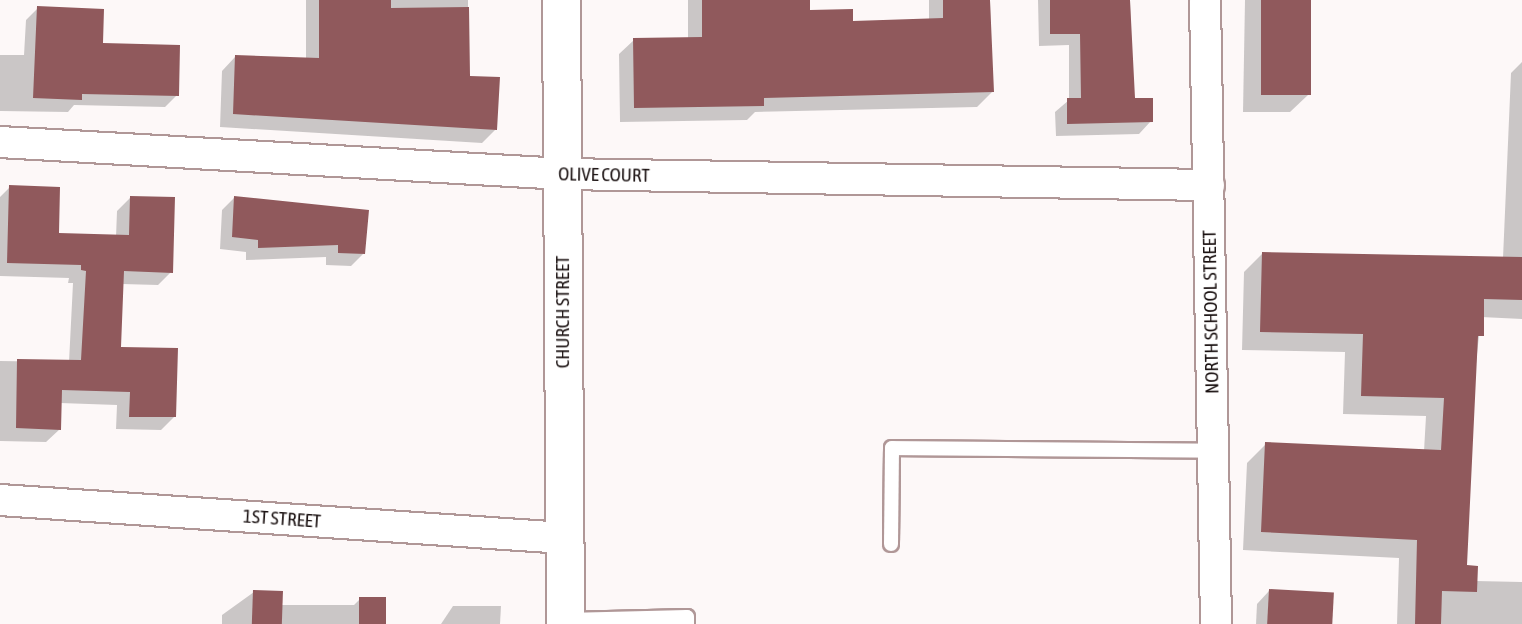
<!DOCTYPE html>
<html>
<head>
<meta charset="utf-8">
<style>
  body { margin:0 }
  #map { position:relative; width:1522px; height:624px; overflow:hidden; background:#fdf8f8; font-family:"Asap Condensed",sans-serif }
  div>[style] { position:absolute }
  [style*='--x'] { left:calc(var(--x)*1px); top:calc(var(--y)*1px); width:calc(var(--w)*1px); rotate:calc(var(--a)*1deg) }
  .shadow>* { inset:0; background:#0003 }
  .building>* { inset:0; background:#90595c; transform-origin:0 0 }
  .roads { filter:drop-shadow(2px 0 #b09797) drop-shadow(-2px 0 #b09797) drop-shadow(0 2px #b09797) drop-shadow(0 -2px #b09797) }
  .service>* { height:14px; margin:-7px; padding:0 7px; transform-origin:7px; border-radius:7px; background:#fff }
  .minor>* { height:30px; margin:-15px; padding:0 15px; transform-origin:15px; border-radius:15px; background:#fff }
  .tertiary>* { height:37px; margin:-18.5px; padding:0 18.5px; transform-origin:18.5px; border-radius:18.5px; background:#fff }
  span { translate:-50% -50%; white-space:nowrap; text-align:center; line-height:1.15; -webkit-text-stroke:5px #fff; paint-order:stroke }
  .street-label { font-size:19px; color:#191010 }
</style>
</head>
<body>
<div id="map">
  <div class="shadow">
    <i style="clip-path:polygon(306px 0,468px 0,468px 77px,496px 129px,482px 143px,220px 127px,222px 71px,235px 57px,306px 59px)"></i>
    <i style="clip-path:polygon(688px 0,808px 0,809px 12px,851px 23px,929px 21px,929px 0,990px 0,992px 92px,977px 107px,755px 112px,747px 120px,620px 122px,619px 54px,634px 40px,688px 39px)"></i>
    <i style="clip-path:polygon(1038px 0,1130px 0,1133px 100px,1151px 121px,1139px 134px,1056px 136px,1055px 112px,1069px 100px,1069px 45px,1039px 46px)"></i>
    <i style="clip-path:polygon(1245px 0,1310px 0,1308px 95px,1290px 112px,1243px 112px)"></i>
    <i style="clip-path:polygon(38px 8px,101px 45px,177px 95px,165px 107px,74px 105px,68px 112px,0 111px,0 55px,24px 55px,26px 20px)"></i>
    <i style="clip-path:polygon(1522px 62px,1522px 319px,1481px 317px,1471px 410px,1465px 567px,1476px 581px,1522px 582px,1522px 624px,1397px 624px,1399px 558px,1243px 550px,1247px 463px,1266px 444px,1424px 451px,1426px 416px,1343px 414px,1345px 352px,1242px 350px,1244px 272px,1263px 253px,1503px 258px,1511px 73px)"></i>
    <i style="clip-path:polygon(10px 187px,57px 235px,116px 237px,117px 211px,130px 198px,171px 272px,158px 285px,122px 284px,119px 349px,175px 416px,161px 430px,116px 429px,117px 405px,60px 403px,60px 429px,46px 442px,0 441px,0 361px,69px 362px,73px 283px,68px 283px,69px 278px,0 276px,0 197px)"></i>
    <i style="clip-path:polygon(234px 198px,363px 254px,351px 266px,326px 265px,326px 257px,246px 260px,246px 252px,220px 249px,222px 210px)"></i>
    <i style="clip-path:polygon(1269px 591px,1331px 624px,1256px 624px,1257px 604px)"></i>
    <i style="clip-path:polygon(254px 592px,282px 605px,354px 605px,360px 599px,384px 624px,222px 624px,222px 615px)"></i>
    <i style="clip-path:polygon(453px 606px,501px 606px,500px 624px,441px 624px)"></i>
  </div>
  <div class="building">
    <i style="clip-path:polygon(319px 0,391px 0,391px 8px,469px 7px,470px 76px,500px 77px,497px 130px,233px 114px,235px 55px,319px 58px)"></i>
    <i style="clip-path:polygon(702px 0,810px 0,810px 10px,853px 9px,853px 21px,943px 18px,943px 0,990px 0,994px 92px,764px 98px,764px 106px,634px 108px,633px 38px,702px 37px)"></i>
    <i style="clip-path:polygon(1050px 0,1130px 0,1135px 98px,1153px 98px,1153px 122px,1067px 124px,1067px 98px,1081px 98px,1080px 34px,1050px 34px)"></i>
    <i style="left:1261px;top:0;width:50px;height:95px"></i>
    <i style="clip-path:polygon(37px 6px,104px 9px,103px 43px,180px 45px,179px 96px,82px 94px,82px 100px,33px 98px)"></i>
    <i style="clip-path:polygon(9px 185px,60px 187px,59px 233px,129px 235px,130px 196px,175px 197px,173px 273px,124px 271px,121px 347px,178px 348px,176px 417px,129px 417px,130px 392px,62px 390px,61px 430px,16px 428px,17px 359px,81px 360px,86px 271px,81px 270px,81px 265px,7px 263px)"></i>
    <i style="clip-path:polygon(234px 196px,369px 210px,365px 254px,338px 253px,338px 245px,258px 248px,258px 240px,232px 237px)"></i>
    <i style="clip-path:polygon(1262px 252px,1522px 257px,1522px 300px,1484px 299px,1484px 336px,1478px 336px,1467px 565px,1478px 566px,1477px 592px,1442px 591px,1441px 624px,1415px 624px,1417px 540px,1261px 532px,1265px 442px,1441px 450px,1444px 398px,1361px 396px,1363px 334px,1260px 332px)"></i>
    <i style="left:1269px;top:589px;width:65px;height:35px;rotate:3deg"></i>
    <i style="left:253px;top:590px;width:30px;height:34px;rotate:2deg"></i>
    <i style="left:359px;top:597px;width:27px;height:27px"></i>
  </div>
  <div class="roads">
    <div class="service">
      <i style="--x:891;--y:544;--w:96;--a:-89.4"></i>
      <i style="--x:892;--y:448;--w:321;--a:0.5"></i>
      <i style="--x:566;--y:620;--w:121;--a:-1.4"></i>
      <i style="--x:687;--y:617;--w:7;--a:90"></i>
    </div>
    <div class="minor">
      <i style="--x:1205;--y:0;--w:624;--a:88.99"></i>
      <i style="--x:0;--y:142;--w:564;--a:3.25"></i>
      <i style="--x:563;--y:174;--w:646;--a:0.98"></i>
      <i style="--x:0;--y:500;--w:565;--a:3.85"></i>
    </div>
    <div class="tertiary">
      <i style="--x:561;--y:0;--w:624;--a:89.63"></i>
    </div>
  </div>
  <div class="street-label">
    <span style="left:604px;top:175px;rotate:1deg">OLIVE COURT</span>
    <span style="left:563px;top:312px;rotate:-90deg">CHURCH STREET</span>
    <span style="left:1211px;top:312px;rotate:-91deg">NORTH SCHOOL STREET</span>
    <span style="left:282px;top:519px;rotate:4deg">1ST STREET</span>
  </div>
</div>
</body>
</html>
